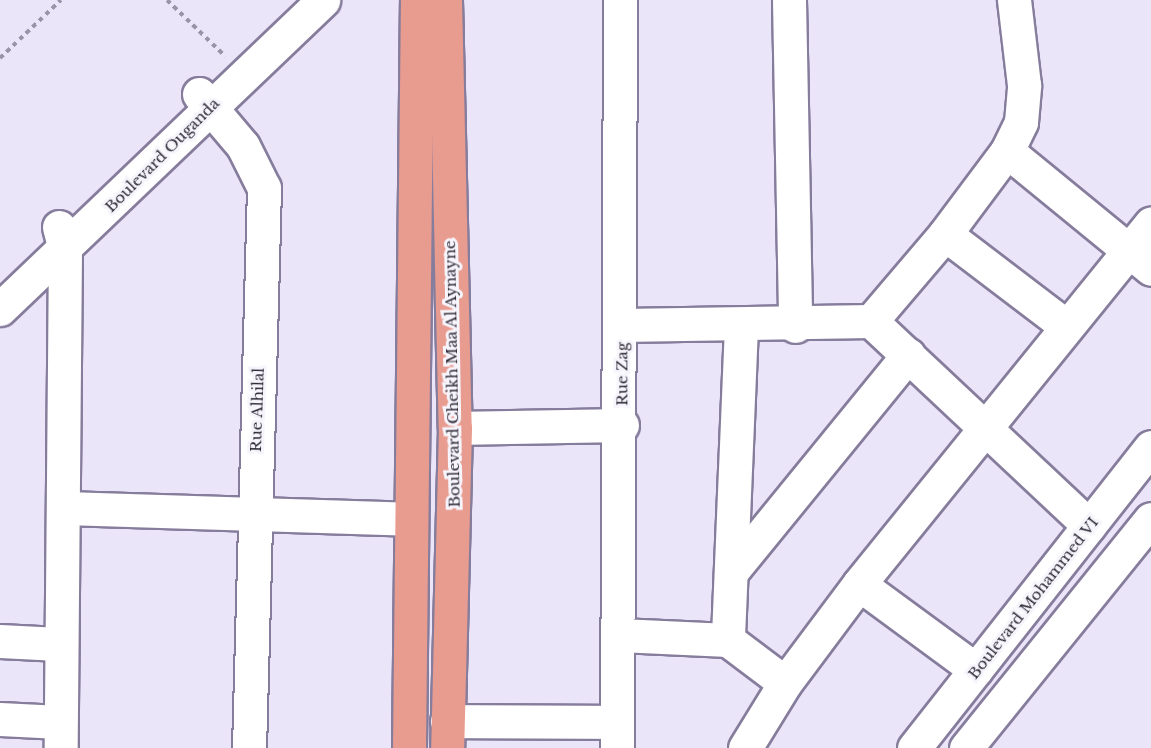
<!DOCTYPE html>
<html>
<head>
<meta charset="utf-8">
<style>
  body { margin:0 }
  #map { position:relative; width:1151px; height:748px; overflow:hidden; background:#ebe5fa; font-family:"Libre Baskerville",serif }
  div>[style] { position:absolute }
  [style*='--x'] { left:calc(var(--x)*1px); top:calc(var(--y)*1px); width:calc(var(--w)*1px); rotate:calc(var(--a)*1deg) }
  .path>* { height:4px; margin-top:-2px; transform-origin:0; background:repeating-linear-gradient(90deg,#9a95a6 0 4.5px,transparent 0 9px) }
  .roads { filter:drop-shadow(2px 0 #867d9c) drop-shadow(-2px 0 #867d9c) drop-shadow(0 2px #867d9c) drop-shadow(0 -2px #867d9c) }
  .minor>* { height:33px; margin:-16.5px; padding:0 16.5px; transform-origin:16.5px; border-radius:16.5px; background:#fff }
  .major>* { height:33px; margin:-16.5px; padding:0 16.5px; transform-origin:16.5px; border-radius:16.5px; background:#e89b8f }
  span { translate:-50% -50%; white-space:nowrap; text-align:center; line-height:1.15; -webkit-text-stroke:6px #f7f5fc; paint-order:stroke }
  .street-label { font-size:15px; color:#2c2835 }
</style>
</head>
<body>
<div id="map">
  <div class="path">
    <i style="--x:167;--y:0;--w:81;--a:44"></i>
    <i style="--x:0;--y:58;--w:84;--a:-43.6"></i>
  </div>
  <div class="roads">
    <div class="minor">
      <i style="--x:789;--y:0;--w:326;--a:88.9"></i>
      <i style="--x:199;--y:94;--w:68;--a:49.8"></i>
      <i style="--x:243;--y:146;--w:47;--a:63.4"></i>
      <i style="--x:264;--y:188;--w:560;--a:91.53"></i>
      <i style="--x:1007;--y:151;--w:186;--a:39.3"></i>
      <i style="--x:59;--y:227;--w:24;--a:75"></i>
      <i style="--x:65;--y:250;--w:498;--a:90.5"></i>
      <i style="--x:945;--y:234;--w:153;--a:37.3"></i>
      <i style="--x:0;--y:309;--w:447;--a:-43.7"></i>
      <i style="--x:871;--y:321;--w:299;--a:43.2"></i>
      <i style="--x:622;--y:325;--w:249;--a:-0.9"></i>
      <i style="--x:871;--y:321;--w:114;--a:-49.6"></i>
      <i style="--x:945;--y:234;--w:104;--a:-53.2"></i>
      <i style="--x:1007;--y:151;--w:32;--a:-64"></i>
      <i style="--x:1021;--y:122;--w:37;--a:-85"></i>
      <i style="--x:1024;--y:85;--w:86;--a:-96.7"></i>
      <i style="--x:741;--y:326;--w:314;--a:92.4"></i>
      <i style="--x:728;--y:640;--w:71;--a:37"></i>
      <i style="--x:785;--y:683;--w:124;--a:-53.2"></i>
      <i style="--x:859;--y:584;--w:464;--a:-51"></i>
      <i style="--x:455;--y:428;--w:167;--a:-1"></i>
      <i style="--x:65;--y:508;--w:343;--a:1.8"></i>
      <i style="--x:732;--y:571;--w:279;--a:-50.8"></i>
      <i style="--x:859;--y:584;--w:145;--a:36.3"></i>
      <i style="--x:619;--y:635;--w:109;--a:2.6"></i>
      <i style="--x:0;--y:641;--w:59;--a:2.9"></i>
      <i style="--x:0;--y:719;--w:60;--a:2.9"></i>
      <i style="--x:447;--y:721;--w:170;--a:0.3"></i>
      <i style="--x:617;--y:748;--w:748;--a:-89.77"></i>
      <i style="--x:745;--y:748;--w:76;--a:-58.4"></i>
      <i style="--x:914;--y:748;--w:383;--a:-51.8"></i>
      <i style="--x:966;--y:748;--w:294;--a:-51.1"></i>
    </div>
    <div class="major">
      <i style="--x:445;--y:0;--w:428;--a:88.7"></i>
      <i style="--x:455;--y:428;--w:320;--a:91.4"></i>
      <i style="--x:409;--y:748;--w:748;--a:-89.39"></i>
    </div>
  </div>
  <div class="street-label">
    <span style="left:162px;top:155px;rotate:-45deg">Boulevard Ouganda</span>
    <span style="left:452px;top:374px;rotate:-91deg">Boulevard Cheikh Maa Al Aynayne</span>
    <span style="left:622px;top:374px;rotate:-90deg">Rue Zag</span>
    <span style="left:257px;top:410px;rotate:-88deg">Rue Alhilal</span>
    <span style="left:1033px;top:598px;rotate:-52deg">Boulevard Mohammed VI</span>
  </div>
</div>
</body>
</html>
